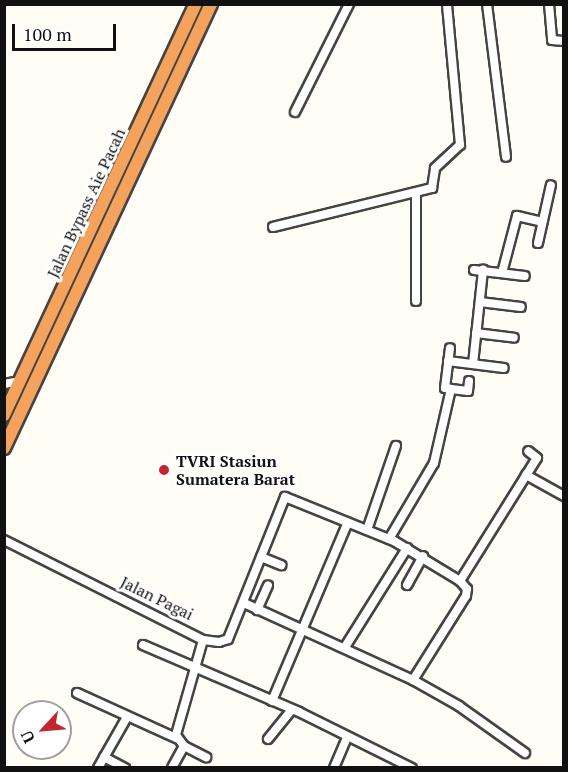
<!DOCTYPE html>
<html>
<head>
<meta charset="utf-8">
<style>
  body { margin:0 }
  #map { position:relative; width:568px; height:772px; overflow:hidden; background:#fffdf5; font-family:"PT Serif",serif }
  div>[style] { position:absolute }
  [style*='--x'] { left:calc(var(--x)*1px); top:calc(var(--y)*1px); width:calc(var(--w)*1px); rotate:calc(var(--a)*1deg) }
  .roads { filter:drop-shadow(2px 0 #444) drop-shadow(-2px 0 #444) drop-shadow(0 2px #444) drop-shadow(0 -2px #444) }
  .minor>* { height:8px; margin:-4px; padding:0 4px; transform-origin:4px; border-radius:4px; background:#fff }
  .highway>* { height:12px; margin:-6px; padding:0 6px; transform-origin:6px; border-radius:6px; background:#f5a25d }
  .dots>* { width:16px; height:16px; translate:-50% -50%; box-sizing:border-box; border:3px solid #fff; border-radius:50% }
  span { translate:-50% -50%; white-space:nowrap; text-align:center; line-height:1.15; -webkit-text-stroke:6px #fff; paint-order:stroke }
  .street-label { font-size:16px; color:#111 }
  .poi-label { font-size:16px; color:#111; font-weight:700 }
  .left { translate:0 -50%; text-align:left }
  .frame { position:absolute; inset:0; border:6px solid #111; pointer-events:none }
  .north { position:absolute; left:12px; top:700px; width:60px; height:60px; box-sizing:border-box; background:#fff; border:2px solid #a0a0a0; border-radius:50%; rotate:244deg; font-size:16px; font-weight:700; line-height:24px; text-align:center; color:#111 }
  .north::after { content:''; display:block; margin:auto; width:21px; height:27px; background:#c4262e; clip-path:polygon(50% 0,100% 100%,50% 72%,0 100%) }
  .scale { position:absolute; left:12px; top:24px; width:104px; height:27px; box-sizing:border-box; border:3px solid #111; border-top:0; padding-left:8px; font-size:18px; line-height:21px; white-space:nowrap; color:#111; -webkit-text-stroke:4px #fff; paint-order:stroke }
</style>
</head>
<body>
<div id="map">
  <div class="roads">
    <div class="minor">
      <i style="--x:487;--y:4;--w:154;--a:82.9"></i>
      <i style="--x:549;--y:4;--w:36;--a:85"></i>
      <i style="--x:552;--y:40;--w:12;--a:5"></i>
      <i style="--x:295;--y:112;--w:121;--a:-63.4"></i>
      <i style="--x:273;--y:227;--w:164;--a:-13.8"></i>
      <i style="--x:432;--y:188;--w:20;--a:-81"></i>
      <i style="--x:435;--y:168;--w:34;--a:-43"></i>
      <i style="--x:460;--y:145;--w:142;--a:-95.3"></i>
      <i style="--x:538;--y:243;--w:59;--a:-77.4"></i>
      <i style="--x:474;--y:270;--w:51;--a:6.7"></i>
      <i style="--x:502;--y:273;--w:59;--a:-75.3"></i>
      <i style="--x:517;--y:216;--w:26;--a:13"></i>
      <i style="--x:416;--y:301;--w:106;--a:-90"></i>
      <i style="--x:480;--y:302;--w:41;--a:7"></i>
      <i style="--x:476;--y:333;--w:38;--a:7"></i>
      <i style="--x:448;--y:361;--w:56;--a:7.1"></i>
      <i style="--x:473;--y:364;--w:95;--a:-83.9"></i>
      <i style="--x:4;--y:384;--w:17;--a:-10"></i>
      <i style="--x:451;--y:389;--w:17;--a:7"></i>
      <i style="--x:468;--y:391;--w:10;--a:-84"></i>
      <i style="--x:526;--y:475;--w:43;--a:28.9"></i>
      <i style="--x:367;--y:530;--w:89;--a:-71"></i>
      <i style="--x:389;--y:539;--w:88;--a:-59.4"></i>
      <i style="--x:434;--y:463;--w:76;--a:-77.1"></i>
      <i style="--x:451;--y:389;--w:6;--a:-171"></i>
      <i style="--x:445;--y:388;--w:40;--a:-82.9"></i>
      <i style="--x:4;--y:540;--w:223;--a:26.7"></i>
      <i style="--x:203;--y:640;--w:99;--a:105.9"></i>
      <i style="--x:176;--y:735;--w:14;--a:54"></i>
      <i style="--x:184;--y:746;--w:25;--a:119"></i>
      <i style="--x:261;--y:557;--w:22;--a:22"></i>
      <i style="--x:407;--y:585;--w:33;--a:-61"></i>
      <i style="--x:244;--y:603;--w:186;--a:24.5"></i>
      <i style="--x:413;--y:680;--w:53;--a:29.5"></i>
      <i style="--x:459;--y:706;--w:81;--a:35.5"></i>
      <i style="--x:257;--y:610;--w:27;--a:-66"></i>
      <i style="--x:203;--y:640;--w:16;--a:7"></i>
      <i style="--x:219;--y:642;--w:9;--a:-18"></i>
      <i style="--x:228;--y:639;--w:153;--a:-68.1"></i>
      <i style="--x:285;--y:497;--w:118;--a:22"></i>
      <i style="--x:394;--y:541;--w:77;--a:31.2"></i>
      <i style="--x:460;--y:581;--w:145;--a:-58"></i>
      <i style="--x:537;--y:458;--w:11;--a:-142"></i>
      <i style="--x:143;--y:645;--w:170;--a:23.2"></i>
      <i style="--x:299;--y:712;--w:126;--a:26.4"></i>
      <i style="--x:345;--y:647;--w:117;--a:-57.9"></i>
      <i style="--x:413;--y:680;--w:99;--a:-57.8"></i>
      <i style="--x:466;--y:596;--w:7;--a:-82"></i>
      <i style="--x:467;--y:589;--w:11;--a:-131"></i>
      <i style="--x:77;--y:693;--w:109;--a:24.4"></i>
      <i style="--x:272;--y:701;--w:194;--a:-67"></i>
      <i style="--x:268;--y:739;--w:38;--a:-51"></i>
      <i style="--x:184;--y:746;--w:25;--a:27"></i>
      <i style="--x:104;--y:757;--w:24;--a:28"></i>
      <i style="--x:98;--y:768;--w:59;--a:-60.4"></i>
      <i style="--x:334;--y:768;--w:34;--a:-67"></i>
    </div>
    <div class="highway">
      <i style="--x:4;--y:415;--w:454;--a:-65"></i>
      <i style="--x:4;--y:448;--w:490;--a:-65"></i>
    </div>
  </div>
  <div class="dots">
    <i style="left:164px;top:470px;background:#c4262e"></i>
  </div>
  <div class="street-label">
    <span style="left:86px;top:203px;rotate:-65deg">Jalan Bypass Aie Pacah</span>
    <span style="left:157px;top:598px;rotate:26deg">Jalan Pagai</span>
  </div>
  <div class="poi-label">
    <span class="left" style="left:176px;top:470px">TVRI Stasiun<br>Sumatera Barat</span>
  </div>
  <div class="frame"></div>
  <div class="north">U</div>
  <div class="scale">100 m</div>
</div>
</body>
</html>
